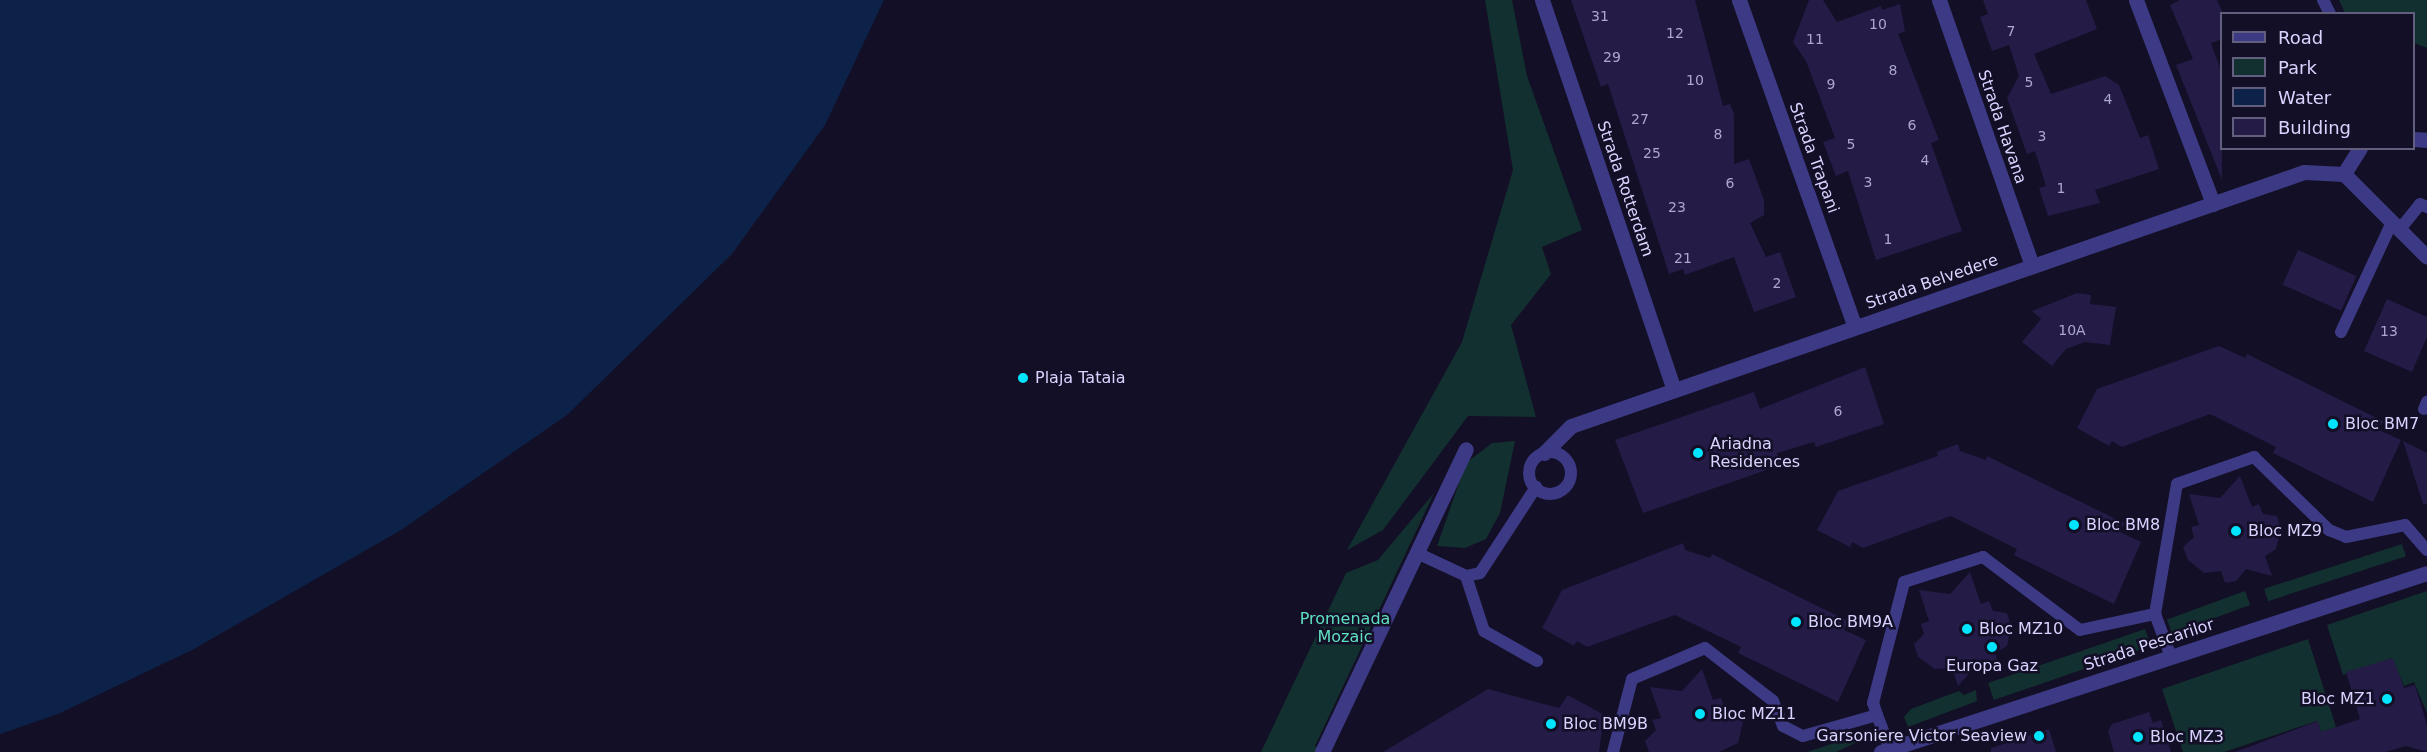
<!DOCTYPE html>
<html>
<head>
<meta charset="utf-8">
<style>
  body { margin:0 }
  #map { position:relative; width:2427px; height:752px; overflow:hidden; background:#130f26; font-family:"DejaVu Sans",sans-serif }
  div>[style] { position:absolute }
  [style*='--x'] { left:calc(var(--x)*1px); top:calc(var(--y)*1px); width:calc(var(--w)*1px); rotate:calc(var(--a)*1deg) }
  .green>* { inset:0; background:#12302f; transform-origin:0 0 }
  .water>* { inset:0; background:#0c2248 }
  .building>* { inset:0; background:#241b47; transform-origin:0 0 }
  .service>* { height:12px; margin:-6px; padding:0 6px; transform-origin:6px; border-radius:6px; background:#3d3a85 }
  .service>.ring { margin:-6px; padding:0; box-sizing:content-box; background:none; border:12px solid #3d3a85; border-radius:50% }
  .pedestrian>* { height:15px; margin:-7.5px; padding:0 7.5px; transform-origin:7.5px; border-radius:7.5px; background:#3d3a85 }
  .minor>* { height:15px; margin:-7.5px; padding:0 7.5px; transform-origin:7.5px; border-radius:7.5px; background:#3d3a85 }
  .dots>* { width:16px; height:16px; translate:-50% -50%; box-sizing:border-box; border:3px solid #130f26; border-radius:50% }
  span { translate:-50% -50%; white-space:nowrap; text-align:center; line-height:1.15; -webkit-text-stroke:5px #130f26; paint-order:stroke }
  .number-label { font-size:14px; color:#aca6d1 }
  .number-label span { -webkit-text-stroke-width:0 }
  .street-label { font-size:16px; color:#d9d4ff }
  .poi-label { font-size:16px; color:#d9d4ff }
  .left { translate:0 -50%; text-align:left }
  .right { translate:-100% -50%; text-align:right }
  .park-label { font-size:16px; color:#5fe0c0 }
  .legend { position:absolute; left:2220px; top:12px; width:195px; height:138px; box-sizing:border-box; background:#130f26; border:2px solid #625e7d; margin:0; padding:8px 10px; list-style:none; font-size:18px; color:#d9d4ff }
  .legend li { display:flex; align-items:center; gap:12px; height:30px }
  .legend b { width:30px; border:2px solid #625e7d }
</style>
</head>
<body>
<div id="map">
  <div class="green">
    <i style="clip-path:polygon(1485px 0,1512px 0,1527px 76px,1582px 230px,1542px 247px,1551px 274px,1511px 325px,1536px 417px,1468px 416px,1383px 530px,1347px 550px,1462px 342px,1513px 170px)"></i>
    <i style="clip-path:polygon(2339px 0,2427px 0,2427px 48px,2414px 43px,2414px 14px,2345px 13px)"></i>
    <i style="clip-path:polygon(1515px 441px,1500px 513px,1486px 539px,1465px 548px,1437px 546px,1466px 463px,1492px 443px)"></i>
    <i style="clip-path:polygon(1434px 493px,1315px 746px,1326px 752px,1261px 752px,1346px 573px,1378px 560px)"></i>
    <i style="left:2402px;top:544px;width:13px;height:145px;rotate:72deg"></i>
    <i style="left:2245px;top:591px;width:15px;height:83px;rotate:70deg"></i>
    <i style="clip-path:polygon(2427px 591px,2427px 713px,2414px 682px,2404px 686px,2392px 658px,2343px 675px,2327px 625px)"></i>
    <i style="left:2145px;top:629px;width:18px;height:166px;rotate:71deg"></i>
    <i style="clip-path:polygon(2308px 639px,2336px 727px,2321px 732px,2317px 721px,2224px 752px,2183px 752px,2162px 689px)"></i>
    <i style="clip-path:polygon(1976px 690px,1977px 701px,1908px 727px,1904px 717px,1911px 709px,1959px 691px,1964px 695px)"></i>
    <i style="clip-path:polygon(1862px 734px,1862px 740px,1836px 752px,1807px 752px)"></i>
  </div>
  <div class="water">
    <i style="clip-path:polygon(0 0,884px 0,825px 125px,732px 254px,567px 415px,401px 530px,194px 649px,58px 714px,0 734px)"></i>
  </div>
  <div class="building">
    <i style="clip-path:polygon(1571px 0,1695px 0,1723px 106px,1730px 104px,1734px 114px,1734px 164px,1749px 159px,1764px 200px,1764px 215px,1750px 223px,1766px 257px,1780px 252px,1796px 297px,1754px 312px,1734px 257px,1685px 275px,1683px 269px,1669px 274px,1608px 84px,1601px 87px)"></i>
    <i style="clip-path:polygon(1809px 0,1823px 0,1837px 22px,1881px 6px,1882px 10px,1900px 4px,1905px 31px,1898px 34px,1939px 140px,1931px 143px,1962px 231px,1876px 260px,1848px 171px,1836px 176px,1823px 142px,1835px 138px,1806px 61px,1793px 42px)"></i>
    <i style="clip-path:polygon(1983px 0,2086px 0,2097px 29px,2034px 54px,2051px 94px,2105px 76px,2119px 85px,2140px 138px,2148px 135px,2159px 169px,2095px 190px,2100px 203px,2048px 216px,2039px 188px,2046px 186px,2035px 151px,2027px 154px,2007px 98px,2019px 76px,2009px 45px,1992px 51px,1980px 17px,1988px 14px)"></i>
    <i style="clip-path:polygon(2180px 0,2217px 0,2222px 11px,2222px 39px,2211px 43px,2222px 73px,2222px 180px,2176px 65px,2193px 59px,2170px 5px)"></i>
    <i style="left:2298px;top:250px;width:64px;height:38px;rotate:24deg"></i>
    <i style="clip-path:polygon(2077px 293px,2091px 295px,2090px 304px,2116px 307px,2110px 345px,2085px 342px,2066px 349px,2052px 366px,2022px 342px,2041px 319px,2032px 311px)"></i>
    <i style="clip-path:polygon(2387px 299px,2427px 317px,2427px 337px,2412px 372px,2364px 351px)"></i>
    <i style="clip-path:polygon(2219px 346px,2245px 358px,2247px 354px,2383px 421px,2379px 430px,2401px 440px,2373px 502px,2273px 453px,2276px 447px,2210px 414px,2122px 447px,2112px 441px,2109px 446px,2077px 428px,2097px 389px)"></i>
    <i style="clip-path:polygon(1865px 367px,1884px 424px,1816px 447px,1814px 442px,1777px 453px,1781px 465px,1643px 513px,1615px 440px,1754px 392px,1760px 409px)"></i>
    <i style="clip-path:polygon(2403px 441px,2427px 453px,2427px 504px,2423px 504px)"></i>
    <i style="clip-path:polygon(1958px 444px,1960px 451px,1986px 460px,1987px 456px,2124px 523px,2120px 532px,2141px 542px,2114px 604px,2014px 555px,2017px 549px,1951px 516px,1863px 548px,1852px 542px,1850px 547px,1817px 530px,1838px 491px,1938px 456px,1937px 452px)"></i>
    <i style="clip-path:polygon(2240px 476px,2252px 507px,2259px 504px,2263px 514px,2277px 516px,2281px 529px,2276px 549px,2265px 556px,2272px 576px,2246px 569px,2236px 581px,2225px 583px,2221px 571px,2204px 573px,2188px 560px,2183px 547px,2194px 537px,2191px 527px,2199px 525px,2189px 494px,2220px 498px)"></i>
    <i style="clip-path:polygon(1683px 543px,1685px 550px,1710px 558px,1712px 554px,1848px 621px,1844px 630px,1866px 640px,1838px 702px,1738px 653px,1741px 647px,1675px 615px,1587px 647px,1577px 641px,1574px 646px,1542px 628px,1562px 590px)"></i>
    <i style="clip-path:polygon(1970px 572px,1981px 604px,1989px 601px,1993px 611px,2007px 613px,2011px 626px,2007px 646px,1995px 653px,2002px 673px,1976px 666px,1958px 686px,1952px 668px,1935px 669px,1918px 657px,1914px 644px,1924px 634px,1921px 624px,1929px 621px,1919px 590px,1950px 594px)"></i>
    <i style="clip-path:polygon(2393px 658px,2404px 688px,2415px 685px,2427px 725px,2427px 752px,2406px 746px,2385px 752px,2235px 752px,2318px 721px,2321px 732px,2360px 719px,2346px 672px)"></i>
    <i style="clip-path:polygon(1702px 669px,1713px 700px,1721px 698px,1725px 708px,1738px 710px,1743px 722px,1738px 743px,1719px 752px,1649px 752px,1645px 741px,1656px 730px,1652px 720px,1661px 718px,1650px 687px,1682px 691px)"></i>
    <i style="clip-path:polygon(1488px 689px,1559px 708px,1568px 695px,1604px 715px,1599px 752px,1383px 752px)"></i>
    <i style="clip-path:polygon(2149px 712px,2153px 723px,2161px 720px,2171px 752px,2114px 752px,2108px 731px,2112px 724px)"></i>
    <i style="clip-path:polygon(2049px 729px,2056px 752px,1991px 752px,1991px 748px)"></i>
  </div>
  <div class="service">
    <i style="--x:2323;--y:0;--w:16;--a:63"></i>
    <i style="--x:2400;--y:229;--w:32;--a:-51"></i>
    <i style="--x:2420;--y:204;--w:8;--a:23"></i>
    <i style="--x:2341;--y:332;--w:121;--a:-65.1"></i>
    <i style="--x:2424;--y:409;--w:8;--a:-67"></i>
    <i class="ring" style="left:1529px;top:452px;width:30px;height:30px"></i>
    <i style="--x:1417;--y:553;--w:54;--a:25.1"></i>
    <i style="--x:1466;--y:576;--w:14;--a:-12"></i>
    <i style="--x:1480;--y:573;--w:103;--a:-56.9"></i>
    <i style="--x:1466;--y:576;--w:58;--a:71.9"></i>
    <i style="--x:1484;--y:631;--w:61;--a:29.5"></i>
    <i style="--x:2171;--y:657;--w:46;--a:-110.4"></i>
    <i style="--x:2155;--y:614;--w:132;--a:-80.4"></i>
    <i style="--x:2177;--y:484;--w:82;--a:-19.3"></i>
    <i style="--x:2254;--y:457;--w:105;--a:44.2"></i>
    <i style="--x:2329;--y:530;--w:18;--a:22"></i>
    <i style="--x:2346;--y:537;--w:60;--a:-11.5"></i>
    <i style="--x:2405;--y:525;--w:33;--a:49"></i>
    <i style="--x:1877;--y:715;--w:13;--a:-108"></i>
    <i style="--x:1873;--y:703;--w:125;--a:-75.6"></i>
    <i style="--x:1904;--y:582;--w:83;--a:-17.6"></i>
    <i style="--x:1983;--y:557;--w:121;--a:37"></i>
    <i style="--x:2080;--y:630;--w:77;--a:-12"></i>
    <i style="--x:1613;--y:752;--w:75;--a:-75.4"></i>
    <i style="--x:1632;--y:679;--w:79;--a:-23"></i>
    <i style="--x:1705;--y:648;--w:86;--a:37.9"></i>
    <i style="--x:1773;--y:701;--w:27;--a:68"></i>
    <i style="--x:1783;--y:726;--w:22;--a:27"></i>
    <i style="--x:1803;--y:736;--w:77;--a:-15.8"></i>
    <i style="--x:1877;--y:715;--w:36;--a:69"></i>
  </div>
  <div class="pedestrian">
    <i style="--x:1322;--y:752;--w:335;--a:-64.6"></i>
  </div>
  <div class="minor">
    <i style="--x:1542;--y:0;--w:412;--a:71.3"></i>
    <i style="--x:1739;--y:0;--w:347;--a:70.5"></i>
    <i style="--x:1939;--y:0;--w:282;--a:70.7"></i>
    <i style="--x:2136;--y:0;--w:218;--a:69.3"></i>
    <i style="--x:2414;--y:139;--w:13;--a:4"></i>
    <i style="--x:2360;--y:148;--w:31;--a:122"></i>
    <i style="--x:2344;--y:174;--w:117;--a:45"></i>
    <i style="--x:1544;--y:453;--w:38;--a:-45"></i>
    <i style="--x:1571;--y:426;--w:776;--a:-19.11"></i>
    <i style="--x:2304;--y:172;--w:40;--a:2.9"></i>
    <i style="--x:1881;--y:752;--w:575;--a:-18.15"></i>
  </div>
  <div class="dots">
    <i style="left:1023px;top:378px;background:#00e5ff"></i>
    <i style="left:2333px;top:424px;background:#00e5ff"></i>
    <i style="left:1698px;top:453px;background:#00e5ff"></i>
    <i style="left:2074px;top:525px;background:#00e5ff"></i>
    <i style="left:2236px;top:531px;background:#00e5ff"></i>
    <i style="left:1796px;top:622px;background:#00e5ff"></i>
    <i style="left:1967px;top:629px;background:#00e5ff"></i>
    <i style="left:1992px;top:647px;background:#00e5ff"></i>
    <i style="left:2387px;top:699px;background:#00e5ff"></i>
    <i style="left:1700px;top:714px;background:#00e5ff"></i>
    <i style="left:1551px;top:724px;background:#00e5ff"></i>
    <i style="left:2039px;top:736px;background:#00e5ff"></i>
    <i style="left:2138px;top:737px;background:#00e5ff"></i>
  </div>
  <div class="number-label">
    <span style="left:1600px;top:16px">31</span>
    <span style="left:1878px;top:24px">10</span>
    <span style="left:2011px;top:31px">7</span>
    <span style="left:1675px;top:33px">12</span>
    <span style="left:1815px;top:39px">11</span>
    <span style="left:1612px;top:57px">29</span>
    <span style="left:1893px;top:70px">8</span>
    <span style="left:1695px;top:80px">10</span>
    <span style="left:2029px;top:82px">5</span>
    <span style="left:1831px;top:84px">9</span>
    <span style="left:2108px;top:99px">4</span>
    <span style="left:1640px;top:119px">27</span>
    <span style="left:1912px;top:125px">6</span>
    <span style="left:1718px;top:134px">8</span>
    <span style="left:2042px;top:136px">3</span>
    <span style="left:1851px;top:144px">5</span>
    <span style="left:1652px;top:153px">25</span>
    <span style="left:1925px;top:160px">4</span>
    <span style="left:1868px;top:182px">3</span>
    <span style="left:1730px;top:183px">6</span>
    <span style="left:2061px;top:188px">1</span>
    <span style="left:1677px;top:207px">23</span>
    <span style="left:1888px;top:239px">1</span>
    <span style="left:1683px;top:258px">21</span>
    <span style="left:1777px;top:283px">2</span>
    <span style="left:2072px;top:330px">10A</span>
    <span style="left:2389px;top:331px">13</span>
    <span style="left:1838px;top:411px">6</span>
  </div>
  <div class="street-label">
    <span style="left:2002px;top:127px;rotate:71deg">Strada Havana</span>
    <span style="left:1814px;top:158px;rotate:70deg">Strada Trapani</span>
    <span style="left:1625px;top:189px;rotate:71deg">Strada Rotterdam</span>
    <span style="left:1932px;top:282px;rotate:-19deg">Strada Belvedere</span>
    <span style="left:2149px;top:645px;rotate:-18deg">Strada Pescarilor</span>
  </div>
  <div class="poi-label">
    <span class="left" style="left:1035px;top:378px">Plaja Tataia</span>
    <span class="left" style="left:2345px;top:424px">Bloc BM7</span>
    <span class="left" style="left:1710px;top:453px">Ariadna<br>Residences</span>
    <span class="left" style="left:2086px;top:525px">Bloc BM8</span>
    <span class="left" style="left:2248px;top:531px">Bloc MZ9</span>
    <span class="left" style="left:1808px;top:622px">Bloc BM9A</span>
    <span class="left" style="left:1979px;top:629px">Bloc MZ10</span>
    <span style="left:1992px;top:666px">Europa Gaz</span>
    <span class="right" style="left:2375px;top:699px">Bloc MZ1</span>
    <span class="left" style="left:1712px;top:714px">Bloc MZ11</span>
    <span class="left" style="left:1563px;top:724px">Bloc BM9B</span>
    <span class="right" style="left:2027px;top:736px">Garsoniere Victor Seaview</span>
    <span class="left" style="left:2150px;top:737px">Bloc MZ3</span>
  </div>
  <div class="park-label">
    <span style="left:1345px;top:628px">Promenada<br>Mozaic</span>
  </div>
  <ul class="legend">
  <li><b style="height:8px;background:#3d3a85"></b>Road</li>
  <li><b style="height:16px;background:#12302f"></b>Park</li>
  <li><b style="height:16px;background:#0c2248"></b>Water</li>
  <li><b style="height:16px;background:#241b47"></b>Building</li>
  </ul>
</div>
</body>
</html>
